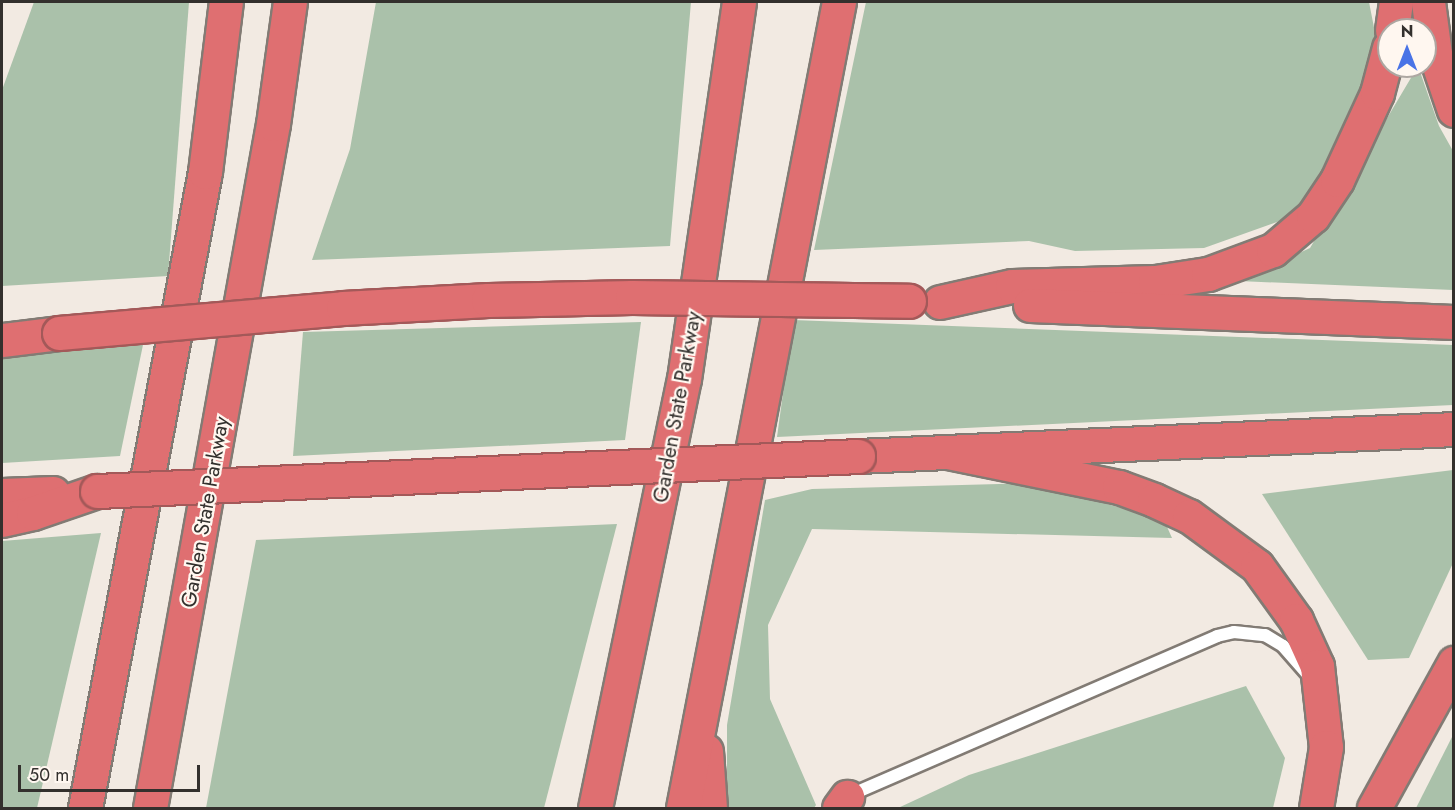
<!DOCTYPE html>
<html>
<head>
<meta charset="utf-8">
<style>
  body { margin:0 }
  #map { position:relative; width:1455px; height:810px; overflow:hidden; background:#f2eae2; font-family:Jost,sans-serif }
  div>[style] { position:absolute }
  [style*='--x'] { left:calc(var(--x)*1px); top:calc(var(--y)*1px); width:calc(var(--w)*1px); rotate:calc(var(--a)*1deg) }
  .green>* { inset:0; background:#aac1aa }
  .roads { filter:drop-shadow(2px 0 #827b74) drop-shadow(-2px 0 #827b74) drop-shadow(0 2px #827b74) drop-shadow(0 -2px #827b74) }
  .service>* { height:12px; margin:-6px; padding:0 6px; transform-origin:6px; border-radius:6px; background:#fff }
  .motorway>* { height:33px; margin:-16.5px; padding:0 16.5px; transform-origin:16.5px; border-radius:16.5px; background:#df6f71 }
  .bridges { filter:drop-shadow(2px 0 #a35959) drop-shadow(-2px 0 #a35959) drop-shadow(0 2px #a35959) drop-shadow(0 -2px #a35959) }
  .motorway-bridge>* { height:33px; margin:-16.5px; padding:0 16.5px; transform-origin:16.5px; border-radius:16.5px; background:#df6f71 }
  span { translate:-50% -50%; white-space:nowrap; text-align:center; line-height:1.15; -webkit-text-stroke:4.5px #fff7f0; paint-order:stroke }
  .street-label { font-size:21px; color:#33302d }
  .frame { position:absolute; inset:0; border:3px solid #33302d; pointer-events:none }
  .north { position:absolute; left:1377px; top:18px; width:60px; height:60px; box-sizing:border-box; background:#fff7f0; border:2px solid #ada7a2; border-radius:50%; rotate:0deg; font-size:16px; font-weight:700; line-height:24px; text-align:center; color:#33302d }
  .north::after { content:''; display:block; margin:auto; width:21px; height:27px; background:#4973e6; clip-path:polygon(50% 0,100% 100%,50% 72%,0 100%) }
  .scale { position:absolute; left:18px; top:765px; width:182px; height:27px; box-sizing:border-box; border:3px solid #33302d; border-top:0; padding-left:8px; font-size:18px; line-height:21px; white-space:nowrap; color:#33302d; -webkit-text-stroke:4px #fff7f0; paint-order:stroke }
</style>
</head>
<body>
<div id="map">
  <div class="green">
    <i style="clip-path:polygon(34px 2px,189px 2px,168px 276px,2px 286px,2px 90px)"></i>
    <i style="clip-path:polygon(376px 2px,691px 2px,670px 246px,312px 260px,350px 149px)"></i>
    <i style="clip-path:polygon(866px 2px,1369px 2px,1378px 48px,1302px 213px,1204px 248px,1075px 251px,1029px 241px,814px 250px)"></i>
    <i style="clip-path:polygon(1418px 66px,1439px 126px,1453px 151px,1453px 290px,1239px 281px,1310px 248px)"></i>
    <i style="clip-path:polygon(793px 320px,1453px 345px,1453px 405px,777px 437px)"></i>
    <i style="clip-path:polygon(641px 322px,625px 440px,293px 456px,303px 332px)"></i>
    <i style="clip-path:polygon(144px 340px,120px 456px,2px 463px,2px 359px)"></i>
    <i style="clip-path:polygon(1453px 470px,1453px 563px,1409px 658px,1368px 660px,1262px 494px)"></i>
    <i style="clip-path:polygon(1033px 483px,1164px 520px,1172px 538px,812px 529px,768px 625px,770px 699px,816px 805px,814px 808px,727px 808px,727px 725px,765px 500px,812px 489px)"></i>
    <i style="clip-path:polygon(617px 524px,544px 808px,206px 808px,256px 540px)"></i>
    <i style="clip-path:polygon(101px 533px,37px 808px,2px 808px,2px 541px)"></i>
    <i style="clip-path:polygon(1246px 686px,1285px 758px,1273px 808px,898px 808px,969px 775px)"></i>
    <i style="clip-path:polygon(1453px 735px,1453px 808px,1416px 808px)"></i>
  </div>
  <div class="roads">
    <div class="service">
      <i style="--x:848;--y:796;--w:402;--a:-23.4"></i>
      <i style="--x:1217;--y:636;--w:17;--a:-13"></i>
      <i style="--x:1234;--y:632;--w:31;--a:6"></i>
      <i style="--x:1265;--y:635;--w:21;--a:31"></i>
      <i style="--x:1283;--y:646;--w:38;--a:49"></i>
    </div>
    <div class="motorway">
      <i style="--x:1428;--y:2;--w:52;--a:82.3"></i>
      <i style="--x:1435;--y:54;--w:59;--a:71.3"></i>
      <i style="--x:1392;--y:30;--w:28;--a:-82"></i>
      <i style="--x:940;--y:302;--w:74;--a:-12.5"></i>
      <i style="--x:1012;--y:286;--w:143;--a:-1.6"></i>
      <i style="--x:1155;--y:282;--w:54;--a:-8.6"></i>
      <i style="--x:1208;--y:274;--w:69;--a:-20.3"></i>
      <i style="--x:1273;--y:250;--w:52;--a:-40.4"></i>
      <i style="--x:1313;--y:216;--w:43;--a:-56.3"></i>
      <i style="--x:1337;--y:180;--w:96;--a:-65.3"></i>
      <i style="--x:1377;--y:93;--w:47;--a:-75.1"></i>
      <i style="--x:1030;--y:305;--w:424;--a:2.3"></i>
      <i style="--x:2;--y:340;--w:57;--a:-7"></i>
      <i style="--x:948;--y:452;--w:175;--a:11.6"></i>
      <i style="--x:1119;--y:487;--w:37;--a:20"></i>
      <i style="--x:1154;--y:500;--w:38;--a:25"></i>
      <i style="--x:1189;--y:516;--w:84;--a:36.3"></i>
      <i style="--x:1257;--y:566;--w:67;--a:54.2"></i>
      <i style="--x:1296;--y:620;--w:51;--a:65.5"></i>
      <i style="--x:1317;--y:666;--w:81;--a:83.7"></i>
      <i style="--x:1326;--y:747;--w:62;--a:99.3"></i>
      <i style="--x:858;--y:456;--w:597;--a:-2.59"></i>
      <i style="--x:2;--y:495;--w:51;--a:-2.2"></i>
      <i style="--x:2;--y:520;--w:32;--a:-13"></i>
      <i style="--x:33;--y:513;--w:68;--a:-19"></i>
      <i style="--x:706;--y:751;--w:57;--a:86"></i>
      <i style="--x:85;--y:808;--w:647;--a:-79.32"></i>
      <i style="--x:205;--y:172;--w:171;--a:-83"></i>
      <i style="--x:150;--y:808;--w:695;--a:-79.81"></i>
      <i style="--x:273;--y:124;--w:123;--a:-82.1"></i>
      <i style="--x:595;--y:808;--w:438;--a:-78.3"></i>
      <i style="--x:684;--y:379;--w:381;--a:-81.7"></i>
      <i style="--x:683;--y:808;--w:821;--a:-79.05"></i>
      <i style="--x:839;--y:808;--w:14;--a:-54"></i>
      <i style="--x:1374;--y:808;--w:166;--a:-61.1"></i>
    </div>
  </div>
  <div class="bridges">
    <div class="motorway-bridge">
      <i style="--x:59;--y:333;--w:285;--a:-5"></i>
      <i style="--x:343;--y:308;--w:145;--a:-3.2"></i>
      <i style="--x:488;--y:300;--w:144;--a:-1.2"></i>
      <i style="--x:632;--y:297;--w:277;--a:0.8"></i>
      <i style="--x:97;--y:491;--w:762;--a:-2.63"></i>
    </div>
  </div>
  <div class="street-label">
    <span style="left:677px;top:407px;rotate:-80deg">Garden State Parkway</span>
    <span style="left:205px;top:512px;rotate:-80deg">Garden State Parkway</span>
  </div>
  <div class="frame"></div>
  <div class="north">N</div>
  <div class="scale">50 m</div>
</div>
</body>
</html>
